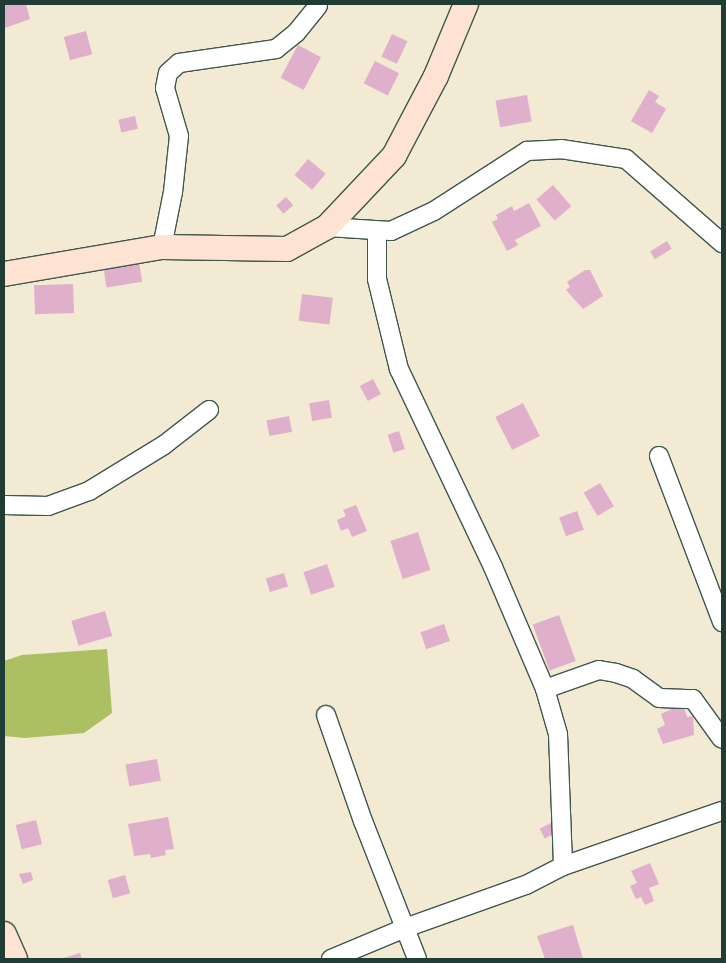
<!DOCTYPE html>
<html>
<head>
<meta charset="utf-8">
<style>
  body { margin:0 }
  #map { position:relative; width:726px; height:963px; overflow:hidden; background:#f2ead3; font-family:Itim,sans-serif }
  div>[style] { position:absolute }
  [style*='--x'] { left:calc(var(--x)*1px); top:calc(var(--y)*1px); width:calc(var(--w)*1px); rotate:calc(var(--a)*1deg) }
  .green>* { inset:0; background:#acbf62 }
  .building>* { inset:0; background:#e0afcc; transform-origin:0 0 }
  .roads { filter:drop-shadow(1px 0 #3f574c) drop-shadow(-1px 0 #3f574c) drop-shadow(0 1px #3f574c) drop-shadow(0 -1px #3f574c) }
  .minor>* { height:18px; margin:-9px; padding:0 9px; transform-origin:9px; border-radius:9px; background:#fff }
  .secondary>* { height:24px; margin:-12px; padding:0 12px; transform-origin:12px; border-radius:12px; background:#fee3d2 }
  span { translate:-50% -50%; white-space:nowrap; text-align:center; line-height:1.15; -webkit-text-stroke:4px #fff; paint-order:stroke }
  .frame { position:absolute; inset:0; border:5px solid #1f3d34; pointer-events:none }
</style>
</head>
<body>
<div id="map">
  <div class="green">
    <i style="clip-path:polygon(107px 649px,112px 713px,84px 733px,25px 738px,4px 736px,4px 661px,22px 655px)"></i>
  </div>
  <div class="building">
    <i style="clip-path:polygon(4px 4px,26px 4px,30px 19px,5px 28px)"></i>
    <i style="left:86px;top:31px;width:24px;height:23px;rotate:75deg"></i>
    <i style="left:392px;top:34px;width:17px;height:25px;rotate:25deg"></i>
    <i style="left:298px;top:45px;width:26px;height:37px;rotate:28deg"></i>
    <i style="left:375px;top:61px;width:27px;height:25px;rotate:27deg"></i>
    <i style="clip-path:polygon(649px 90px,659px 96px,655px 102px,666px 109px,652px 133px,631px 121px)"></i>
    <i style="left:527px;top:95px;width:27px;height:32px;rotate:80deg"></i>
    <i style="left:135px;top:116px;width:13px;height:17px;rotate:77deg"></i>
    <i style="left:308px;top:159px;width:23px;height:21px;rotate:40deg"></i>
    <i style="left:553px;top:185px;width:28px;height:22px;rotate:49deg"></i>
    <i style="left:286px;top:197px;width:11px;height:13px;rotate:49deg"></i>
    <i style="clip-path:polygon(529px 203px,541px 226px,515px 240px,518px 245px,507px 251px,492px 222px,498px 219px,496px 215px,512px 206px,514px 211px)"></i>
    <i style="left:667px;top:241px;width:9px;height:20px;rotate:58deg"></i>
    <i style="left:139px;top:262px;width:20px;height:36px;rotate:81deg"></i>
    <i style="clip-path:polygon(585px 270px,590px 270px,603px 296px,583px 309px,566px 290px,570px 287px,567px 282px)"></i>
    <i style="left:73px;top:284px;width:29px;height:39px;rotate:88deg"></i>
    <i style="left:302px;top:294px;width:31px;height:27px;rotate:7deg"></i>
    <i style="left:373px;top:379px;width:17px;height:15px;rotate:62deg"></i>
    <i style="left:329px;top:400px;width:18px;height:20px;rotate:81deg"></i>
    <i style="left:523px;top:403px;width:37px;height:31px;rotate:63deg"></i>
    <i style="left:289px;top:416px;width:16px;height:23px;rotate:79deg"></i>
    <i style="left:399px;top:431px;width:19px;height:12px;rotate:72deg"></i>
    <i style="left:600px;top:483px;width:27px;height:19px;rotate:59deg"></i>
    <i style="clip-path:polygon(356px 505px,367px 531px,352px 537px,348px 528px,341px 531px,337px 520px,346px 516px,343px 510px)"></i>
    <i style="left:577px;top:511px;width:20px;height:19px;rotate:70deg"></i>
    <i style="left:418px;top:532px;width:40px;height:29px;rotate:72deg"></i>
    <i style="left:327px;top:564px;width:24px;height:25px;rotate:71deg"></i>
    <i style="left:284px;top:573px;width:14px;height:19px;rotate:73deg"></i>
    <i style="left:105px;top:611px;width:26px;height:35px;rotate:74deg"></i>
    <i style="left:559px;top:615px;width:49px;height:28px;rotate:70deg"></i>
    <i style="left:444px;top:624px;width:18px;height:25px;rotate:71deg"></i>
    <i style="clip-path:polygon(683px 704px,687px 717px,693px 716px,694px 735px,663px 744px,657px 729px,665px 725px,661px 714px)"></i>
    <i style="left:157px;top:759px;width:22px;height:32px;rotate:80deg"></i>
    <i style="clip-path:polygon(168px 817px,174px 849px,165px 850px,166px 855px,151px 858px,150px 854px,134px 856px,128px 824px)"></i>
    <i style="left:36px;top:820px;width:25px;height:21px;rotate:76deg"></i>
    <i style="left:553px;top:822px;width:11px;height:15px;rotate:63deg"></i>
    <i style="clip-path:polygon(650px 863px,659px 884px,649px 888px,654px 901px,645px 905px,641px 897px,636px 899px,630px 886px,637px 883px,631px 871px)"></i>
    <i style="clip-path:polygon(31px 872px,33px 880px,23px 884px,19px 874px)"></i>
    <i style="left:125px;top:875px;width:19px;height:18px;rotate:74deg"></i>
    <i style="clip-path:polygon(573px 925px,583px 959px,545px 959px,537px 936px)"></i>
    <i style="clip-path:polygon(80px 953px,82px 959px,60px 959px)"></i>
  </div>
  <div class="roads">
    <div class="minor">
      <i style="--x:327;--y:227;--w:64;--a:3.6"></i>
      <i style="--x:391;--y:231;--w:47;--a:-24.9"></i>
      <i style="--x:434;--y:211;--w:111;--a:-32.8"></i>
      <i style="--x:527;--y:151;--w:34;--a:-3"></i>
      <i style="--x:561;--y:149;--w:66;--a:8.7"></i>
      <i style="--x:626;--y:159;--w:128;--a:41.2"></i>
      <i style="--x:377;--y:231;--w:48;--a:90"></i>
      <i style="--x:377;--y:279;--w:93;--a:76.3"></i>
      <i style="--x:399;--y:369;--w:219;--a:64.6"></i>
      <i style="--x:493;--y:567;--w:133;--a:66.9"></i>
      <i style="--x:545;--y:689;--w:47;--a:73.9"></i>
      <i style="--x:558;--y:734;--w:132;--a:87.8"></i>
      <i style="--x:162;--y:247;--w:56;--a:-78.7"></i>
      <i style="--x:173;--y:192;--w:56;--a:-83.9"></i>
      <i style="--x:179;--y:136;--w:50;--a:-106.3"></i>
      <i style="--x:165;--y:88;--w:15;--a:-79"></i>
      <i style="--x:168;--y:73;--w:15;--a:-42"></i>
      <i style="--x:179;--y:63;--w:98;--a:-8.2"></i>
      <i style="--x:276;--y:49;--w:26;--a:-39"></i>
      <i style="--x:296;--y:33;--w:35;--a:-51"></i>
      <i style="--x:659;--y:456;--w:178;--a:69.2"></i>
      <i style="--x:4;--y:505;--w:44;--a:1.3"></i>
      <i style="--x:48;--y:506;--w:44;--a:-20.1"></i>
      <i style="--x:89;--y:491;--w:88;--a:-31.5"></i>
      <i style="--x:164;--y:445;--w:57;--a:-37.9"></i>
      <i style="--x:545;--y:689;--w:57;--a:-19.4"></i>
      <i style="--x:599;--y:670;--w:17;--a:10"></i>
      <i style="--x:616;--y:673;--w:18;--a:19"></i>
      <i style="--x:633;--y:679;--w:32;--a:36"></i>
      <i style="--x:659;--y:698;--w:34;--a:2"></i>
      <i style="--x:693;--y:699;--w:49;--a:54.1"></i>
      <i style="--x:326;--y:715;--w:112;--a:70.8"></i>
      <i style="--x:363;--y:821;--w:148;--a:68.6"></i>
      <i style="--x:331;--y:959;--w:80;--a:-22.7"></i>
      <i style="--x:405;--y:928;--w:128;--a:-19.6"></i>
      <i style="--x:526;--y:885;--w:42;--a:-27.2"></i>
      <i style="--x:563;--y:866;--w:168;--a:-19.1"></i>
    </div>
    <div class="secondary">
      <i style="--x:4;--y:274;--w:160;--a:-9.7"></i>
      <i style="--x:162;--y:247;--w:125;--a:0.9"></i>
      <i style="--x:287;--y:249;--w:46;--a:-28.8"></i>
      <i style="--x:327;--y:227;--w:98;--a:-46.7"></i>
      <i style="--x:394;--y:156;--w:90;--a:-62.3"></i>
      <i style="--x:436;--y:76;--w:78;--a:-67.4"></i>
      <i style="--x:4;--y:934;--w:27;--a:66"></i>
    </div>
  </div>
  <div class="frame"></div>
</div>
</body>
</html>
